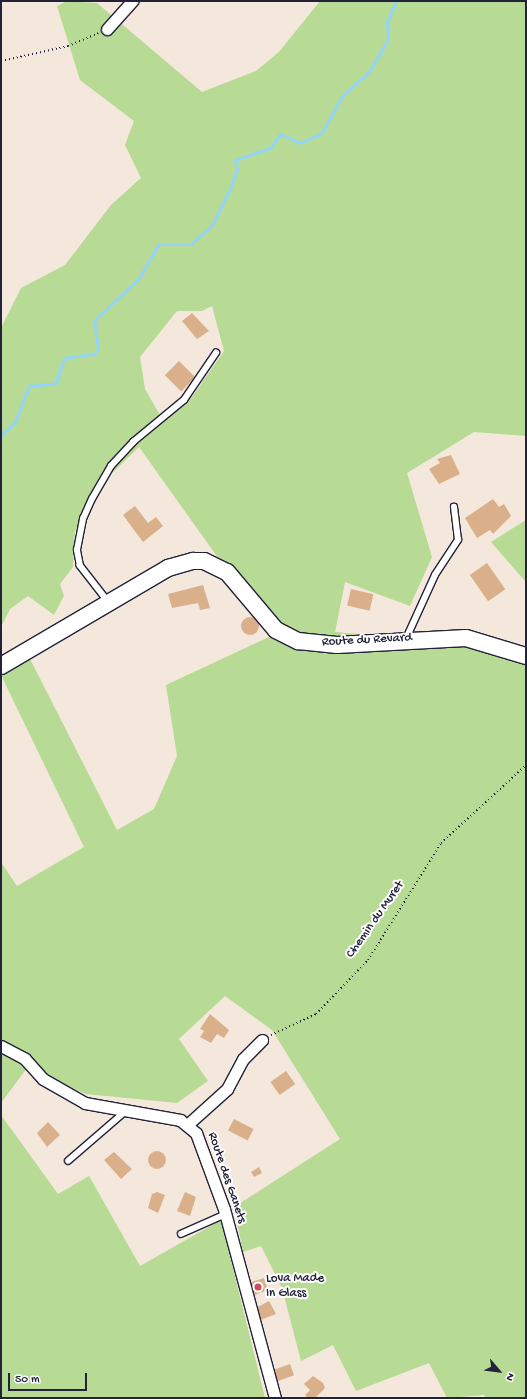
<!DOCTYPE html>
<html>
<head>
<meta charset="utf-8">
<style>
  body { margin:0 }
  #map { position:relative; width:527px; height:1399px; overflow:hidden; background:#f4e7dc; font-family:"Gochi Hand",sans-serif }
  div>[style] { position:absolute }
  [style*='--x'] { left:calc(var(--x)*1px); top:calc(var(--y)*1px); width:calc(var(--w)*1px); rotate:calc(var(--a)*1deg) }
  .green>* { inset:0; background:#b7da94 }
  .stream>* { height:3px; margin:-1.5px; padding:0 1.5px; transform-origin:1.5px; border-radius:1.5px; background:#94d4f6 }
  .building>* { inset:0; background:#dab08b; transform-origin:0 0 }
  .round { border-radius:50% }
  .path>* { height:2px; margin-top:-1px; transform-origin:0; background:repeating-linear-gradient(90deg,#22223b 0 1px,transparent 0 4px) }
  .roads { filter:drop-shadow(1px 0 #22223b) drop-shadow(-1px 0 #22223b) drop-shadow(0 1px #22223b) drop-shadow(0 -1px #22223b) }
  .service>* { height:5.5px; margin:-2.75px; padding:0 2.75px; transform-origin:2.75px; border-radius:2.75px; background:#fff }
  .minor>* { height:11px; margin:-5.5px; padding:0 5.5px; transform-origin:5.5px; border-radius:5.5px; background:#fff }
  .secondary>* { height:16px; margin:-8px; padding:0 8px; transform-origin:8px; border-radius:8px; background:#fff }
  .dots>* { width:11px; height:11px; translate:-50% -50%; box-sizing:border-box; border:2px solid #fff; border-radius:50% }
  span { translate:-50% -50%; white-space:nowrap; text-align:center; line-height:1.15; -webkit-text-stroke:4px #fff; paint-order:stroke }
  .street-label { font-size:13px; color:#22223b }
  .poi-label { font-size:13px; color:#22223b }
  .left { translate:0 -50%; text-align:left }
  .frame { position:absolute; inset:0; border:2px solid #22223b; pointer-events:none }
  .north { position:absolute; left:479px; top:1351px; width:40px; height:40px; -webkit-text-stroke:3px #fff; paint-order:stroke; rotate:118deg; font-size:11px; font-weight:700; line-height:16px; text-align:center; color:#22223b }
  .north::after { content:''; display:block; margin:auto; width:14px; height:18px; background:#22223b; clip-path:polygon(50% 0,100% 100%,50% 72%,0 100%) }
  .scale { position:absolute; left:8px; top:1373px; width:79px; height:18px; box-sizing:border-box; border:2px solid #22223b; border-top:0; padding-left:5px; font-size:12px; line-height:14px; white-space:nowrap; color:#22223b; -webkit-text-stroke:3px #fff; paint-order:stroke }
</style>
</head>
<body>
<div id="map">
  <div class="green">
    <i style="clip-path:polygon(evenodd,67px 1px,97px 3px,202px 92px,256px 71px,279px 52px,320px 1px,526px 1px,526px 436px,474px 432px,407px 473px,432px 557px,410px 606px,345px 582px,335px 632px,522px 648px,526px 645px,526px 1398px,486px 1398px,484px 1395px,447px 1398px,429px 1363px,356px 1391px,333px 1345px,301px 1361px,282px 1288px,261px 1246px,243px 1252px,234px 1207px,340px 1139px,272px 1030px,225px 996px,179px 1039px,208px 1081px,177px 1103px,86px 1094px,27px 1068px,1px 1103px,1px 862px,17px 886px,84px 847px,1px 675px,29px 657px,117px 830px,154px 809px,177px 756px,166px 685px,273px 635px,139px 447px,105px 480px,75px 531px,73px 567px,60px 584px,64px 596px,54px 615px,28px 596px,10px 609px,1px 627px,1px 328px,21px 288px,65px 265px,111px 205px,141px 178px,125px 145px,134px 121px,80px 80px,57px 6px,67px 1px,212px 306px,224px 351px,192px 397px,161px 417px,145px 389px,140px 357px,177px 311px,202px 311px,212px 306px)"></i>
    <i style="clip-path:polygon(526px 520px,526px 582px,491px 542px)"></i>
    <i style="clip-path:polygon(1px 1115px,58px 1194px,89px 1176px,140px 1266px,221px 1220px,265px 1398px,1px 1398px)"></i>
  </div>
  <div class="stream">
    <i style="--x:1;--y:435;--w:19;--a:-43"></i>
    <i style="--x:15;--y:422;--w:39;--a:-69"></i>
    <i style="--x:29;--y:386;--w:27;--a:-6"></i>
    <i style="--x:56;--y:383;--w:26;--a:-72"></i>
    <i style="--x:64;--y:358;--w:30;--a:-8"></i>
    <i style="--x:94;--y:354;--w:6;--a:-51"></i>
    <i style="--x:98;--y:349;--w:28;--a:-98"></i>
    <i style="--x:94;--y:321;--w:62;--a:-43.7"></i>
    <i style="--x:139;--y:278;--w:39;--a:-60"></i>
    <i style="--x:159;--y:244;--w:32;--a:0"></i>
    <i style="--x:191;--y:244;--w:28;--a:-42"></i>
    <i style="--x:212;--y:225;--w:40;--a:-63.4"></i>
    <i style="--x:230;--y:189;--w:21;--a:-71"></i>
    <i style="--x:237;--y:169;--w:9;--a:-103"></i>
    <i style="--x:235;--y:160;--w:37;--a:-19"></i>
    <i style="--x:270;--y:148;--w:17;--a:-54"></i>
    <i style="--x:280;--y:134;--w:22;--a:24"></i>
    <i style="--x:300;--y:143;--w:24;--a:-24"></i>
    <i style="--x:322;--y:133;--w:42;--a:-61.6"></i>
    <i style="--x:342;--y:96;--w:36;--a:-42"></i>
    <i style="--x:369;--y:72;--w:38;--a:-60"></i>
    <i style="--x:388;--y:39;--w:17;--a:-93"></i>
    <i style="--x:387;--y:22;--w:23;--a:-67"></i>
  </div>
  <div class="building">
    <i style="clip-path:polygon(192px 313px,209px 331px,197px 339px,182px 321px)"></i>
    <i style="left:179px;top:361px;width:23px;height:20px;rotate:45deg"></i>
    <i style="clip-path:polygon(451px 455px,460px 474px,439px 484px,429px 469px,440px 463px,437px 459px)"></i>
    <i style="clip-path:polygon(493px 499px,499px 507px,504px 504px,511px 516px,493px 534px,490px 530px,477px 538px,465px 518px)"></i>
    <i style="clip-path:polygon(135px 506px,148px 523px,156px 517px,163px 526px,143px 542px,123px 515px)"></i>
    <i style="left:487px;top:563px;width:32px;height:21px;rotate:55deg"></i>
    <i style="clip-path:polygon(203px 585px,210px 608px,200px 610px,198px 603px,172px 608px,168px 594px)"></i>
    <i style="left:351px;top:589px;width:23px;height:17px;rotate:13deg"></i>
    <i class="round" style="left:241px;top:617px;width:18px;height:18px"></i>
    <i style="clip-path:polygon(210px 1014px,229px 1030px,224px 1038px,217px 1034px,211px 1043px,200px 1037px,204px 1031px,200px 1029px)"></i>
    <i style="left:286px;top:1071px;width:16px;height:19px;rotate:55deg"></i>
    <i style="left:234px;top:1119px;width:22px;height:13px;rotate:27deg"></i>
    <i style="clip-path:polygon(48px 1122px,60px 1135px,47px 1147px,37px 1133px)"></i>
    <i class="round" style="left:148px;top:1151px;width:18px;height:18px"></i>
    <i style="clip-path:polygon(114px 1152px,132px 1169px,121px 1179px,104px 1160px)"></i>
    <i style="clip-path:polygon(259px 1167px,262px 1173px,254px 1177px,251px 1172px)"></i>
    <i style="clip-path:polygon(157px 1192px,165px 1195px,158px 1213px,148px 1208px,152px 1194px)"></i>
    <i style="clip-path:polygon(185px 1192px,196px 1197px,190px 1216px,177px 1211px)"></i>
    <i style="left:264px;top:1278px;width:13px;height:17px;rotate:72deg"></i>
    <i style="clip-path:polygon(269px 1301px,276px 1314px,258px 1321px,254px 1309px)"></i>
    <i style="left:290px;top:1364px;width:12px;height:20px;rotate:70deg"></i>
    <i style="clip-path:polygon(313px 1376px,323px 1383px,325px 1388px,315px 1398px,308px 1398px,305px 1395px,310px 1390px,304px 1384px)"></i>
  </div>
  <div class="path">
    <i style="--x:1;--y:61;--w:69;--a:-12.6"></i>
    <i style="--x:68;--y:46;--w:33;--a:-23"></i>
    <i style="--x:271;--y:1035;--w:50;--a:-25"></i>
    <i style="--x:316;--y:1014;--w:75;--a:-46.1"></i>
    <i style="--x:368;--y:960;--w:138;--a:-58"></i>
    <i style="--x:441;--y:843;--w:115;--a:-42.5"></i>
  </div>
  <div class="roads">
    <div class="service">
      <i style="--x:108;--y:602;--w:46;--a:-127.9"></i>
      <i style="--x:80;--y:566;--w:16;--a:-101"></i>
      <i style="--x:77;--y:550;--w:32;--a:-79"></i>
      <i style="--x:83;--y:519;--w:22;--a:-66"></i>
      <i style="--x:92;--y:499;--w:38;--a:-60"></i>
      <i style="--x:111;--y:466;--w:33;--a:-47"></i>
      <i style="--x:133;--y:442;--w:66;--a:-39.5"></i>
      <i style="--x:184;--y:400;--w:57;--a:-55.8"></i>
      <i style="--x:406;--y:639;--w:70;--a:-65.6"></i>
      <i style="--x:435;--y:575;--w:42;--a:-56.7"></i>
      <i style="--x:458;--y:540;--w:33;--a:-97"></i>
      <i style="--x:68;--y:1161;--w:77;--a:-40.8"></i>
      <i style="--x:181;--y:1234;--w:49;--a:-24"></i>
    </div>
    <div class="minor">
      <i style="--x:107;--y:29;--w:38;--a:-48"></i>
      <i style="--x:1;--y:1046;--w:27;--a:28"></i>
      <i style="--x:25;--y:1059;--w:27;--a:48"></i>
      <i style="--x:43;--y:1079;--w:48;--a:29.7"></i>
      <i style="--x:85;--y:1103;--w:97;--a:10.1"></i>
      <i style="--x:180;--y:1120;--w:21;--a:39"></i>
      <i style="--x:196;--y:1133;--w:81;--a:69.8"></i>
      <i style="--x:224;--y:1209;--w:196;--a:74.9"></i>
      <i style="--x:187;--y:1125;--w:54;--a:-42"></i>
      <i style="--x:227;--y:1089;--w:34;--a:-62"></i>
      <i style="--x:243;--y:1059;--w:27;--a:-45"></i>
    </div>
    <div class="secondary">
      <i style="--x:1;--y:666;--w:194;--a:-30.4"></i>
      <i style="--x:168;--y:568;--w:26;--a:-16"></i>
      <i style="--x:193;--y:561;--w:11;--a:0"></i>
      <i style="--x:204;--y:561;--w:25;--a:26"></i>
      <i style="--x:227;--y:572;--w:76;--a:49.8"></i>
      <i style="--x:276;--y:630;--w:25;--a:27"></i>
      <i style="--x:298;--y:641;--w:39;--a:6"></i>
      <i style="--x:337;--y:645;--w:129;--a:-3.1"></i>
      <i style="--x:466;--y:638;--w:63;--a:16.7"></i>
    </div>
  </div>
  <div class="dots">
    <i style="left:258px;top:1287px;background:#d1495b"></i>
  </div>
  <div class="street-label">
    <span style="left:367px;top:641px;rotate:-3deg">Route du Revard</span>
    <span style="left:376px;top:920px;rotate:-55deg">Chemin du Muret</span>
    <span style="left:226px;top:1178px;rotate:71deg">Route des Ganets</span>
  </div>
  <div class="poi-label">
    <span class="left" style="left:266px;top:1287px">Lova Made<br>In Glass</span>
  </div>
  <div class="frame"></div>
  <div class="north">N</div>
  <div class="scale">50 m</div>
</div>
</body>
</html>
